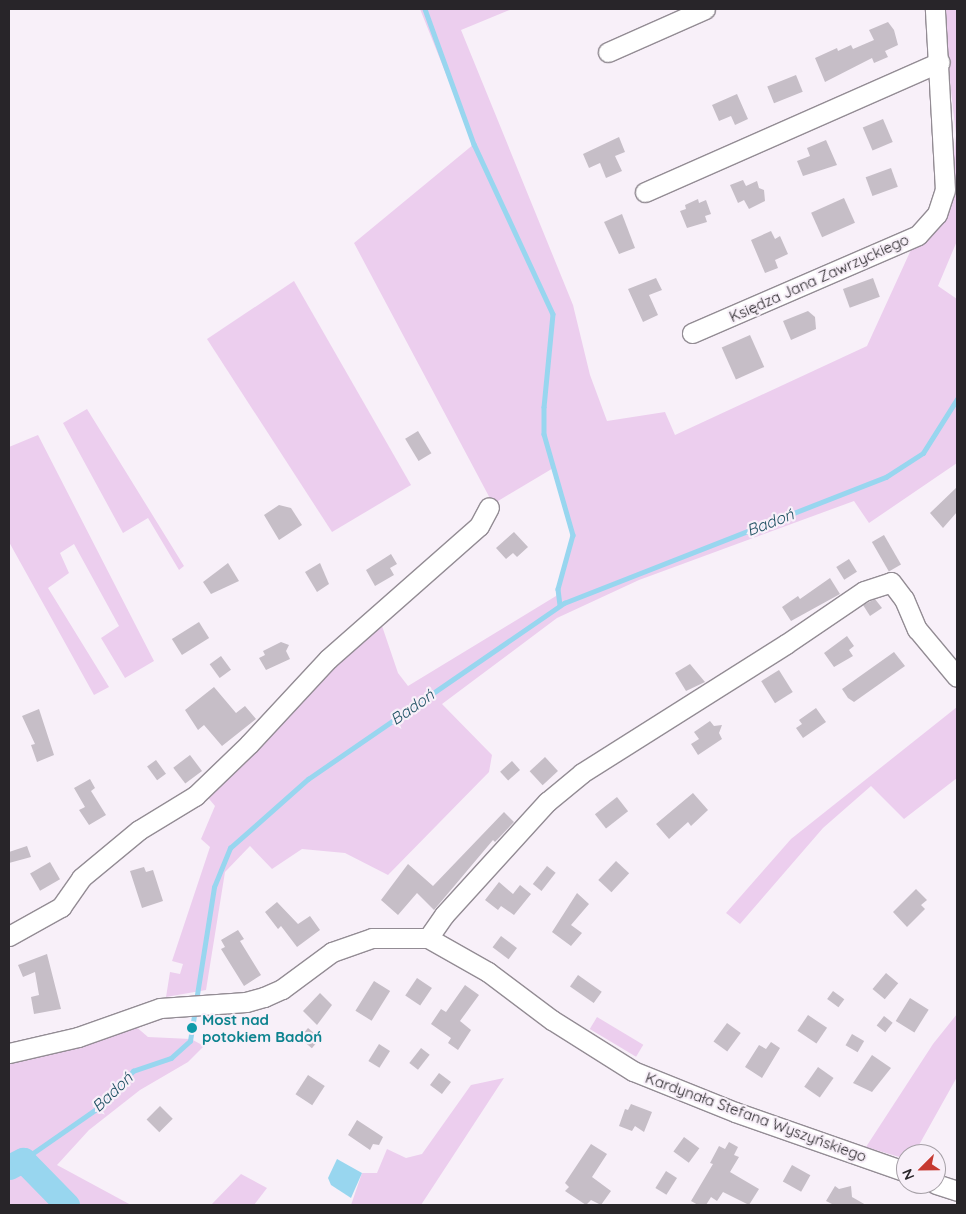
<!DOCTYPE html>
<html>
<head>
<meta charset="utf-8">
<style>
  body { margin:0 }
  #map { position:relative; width:966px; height:1214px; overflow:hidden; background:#f8f0f9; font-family:Quicksand,sans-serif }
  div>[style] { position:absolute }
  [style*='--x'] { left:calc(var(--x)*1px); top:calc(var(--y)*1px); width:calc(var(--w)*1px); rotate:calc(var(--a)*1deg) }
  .green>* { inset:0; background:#ecceee; transform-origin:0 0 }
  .water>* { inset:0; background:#98d6ef }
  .stream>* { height:4.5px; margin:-2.25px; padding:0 2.25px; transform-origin:2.25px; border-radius:2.25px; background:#98d6ef }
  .river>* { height:25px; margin:-12.5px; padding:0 12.5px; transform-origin:12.5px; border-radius:12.5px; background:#98d6ef }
  .building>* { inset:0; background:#c6bec7; transform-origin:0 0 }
  .roads { filter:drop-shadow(1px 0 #938c94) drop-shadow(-1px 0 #938c94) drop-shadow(0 1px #938c94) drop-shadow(0 -1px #938c94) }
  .minor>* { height:19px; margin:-9.5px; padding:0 9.5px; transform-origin:9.5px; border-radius:9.5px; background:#fff }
  .dots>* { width:14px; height:14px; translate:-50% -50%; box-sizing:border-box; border:2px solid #f8f0f9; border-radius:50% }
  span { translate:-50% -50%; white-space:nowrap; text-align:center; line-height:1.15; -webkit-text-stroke:4.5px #f8f0f9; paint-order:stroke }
  .street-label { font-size:15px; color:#282529 }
  .culture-label { font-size:15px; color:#0d838f; font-weight:700 }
  .left { translate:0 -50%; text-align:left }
  .water-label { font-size:16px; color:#1e5062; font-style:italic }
  .frame { position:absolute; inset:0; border:10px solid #282529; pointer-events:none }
  .north { position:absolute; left:896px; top:1144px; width:50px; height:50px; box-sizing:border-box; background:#f8f0f9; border:1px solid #a59fa6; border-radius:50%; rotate:247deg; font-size:14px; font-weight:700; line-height:20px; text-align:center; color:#282529 }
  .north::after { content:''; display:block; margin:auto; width:18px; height:22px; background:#c63931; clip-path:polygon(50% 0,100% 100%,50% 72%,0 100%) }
</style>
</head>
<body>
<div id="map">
  <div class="green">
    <i style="clip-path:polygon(420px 9px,512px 9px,461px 30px,573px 305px,590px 375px,607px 421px,665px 412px,675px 435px,867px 346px,915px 241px,950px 195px,956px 135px,942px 9px,957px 9px,957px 241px,938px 286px,957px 299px,957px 463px,869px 523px,854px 501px,639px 580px,557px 618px,442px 704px,492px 755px,489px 772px,388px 875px,345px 853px,302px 849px,272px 869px,250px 846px,225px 872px,206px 990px,166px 997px,170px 972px,180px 974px,183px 964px,172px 961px,210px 847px,201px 839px,215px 806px,205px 794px,331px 666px,381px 623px,398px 673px,408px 686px,556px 596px,573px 535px,555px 467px,493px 504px,354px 243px,474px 144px)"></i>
    <i style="clip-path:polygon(294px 281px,411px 485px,332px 532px,207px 339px)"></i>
    <i style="clip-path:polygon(87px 409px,184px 566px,179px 570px,148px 518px,123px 533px,63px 423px)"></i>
    <i style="clip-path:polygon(38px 435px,154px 661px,125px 678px,101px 638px,119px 626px,74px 544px,60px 553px,69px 573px,48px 588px,109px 687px,94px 695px,9px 542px,9px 447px)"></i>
    <i style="clip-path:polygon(957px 707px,957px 778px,904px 819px,871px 786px,823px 828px,740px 924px,726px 913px,791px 839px)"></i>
    <i style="clip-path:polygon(957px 1014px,957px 1077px,914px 1154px,906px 1154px,906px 1159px,866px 1147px,933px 1044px)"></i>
    <i style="left:597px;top:1017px;width:54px;height:14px;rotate:31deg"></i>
    <i style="clip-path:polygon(134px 1025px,148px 1037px,191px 1039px,204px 1046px,188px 1062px,140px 1090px,89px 1130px,57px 1165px,131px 1205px,9px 1205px,9px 1061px,92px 1043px)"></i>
    <i style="clip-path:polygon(504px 1078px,421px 1205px,351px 1205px,362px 1173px,377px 1173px,387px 1149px,406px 1158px,422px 1154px,471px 1085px)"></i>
    <i style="clip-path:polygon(241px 1174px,267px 1188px,254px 1205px,211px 1205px)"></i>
  </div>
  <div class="water">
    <i style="clip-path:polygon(337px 1159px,362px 1173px,351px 1198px,331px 1185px,328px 1178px)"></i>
  </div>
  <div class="stream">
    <i style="--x:425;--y:9;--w:144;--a:70.1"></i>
    <i style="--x:474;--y:144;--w:187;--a:65.1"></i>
    <i style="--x:553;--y:314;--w:93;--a:95.5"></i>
    <i style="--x:544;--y:407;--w:27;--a:90"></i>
    <i style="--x:544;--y:434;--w:105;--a:74"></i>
    <i style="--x:573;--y:535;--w:56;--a:105.5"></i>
    <i style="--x:558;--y:589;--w:16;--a:83"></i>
    <i style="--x:196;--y:1001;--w:115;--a:-81"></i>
    <i style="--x:214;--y:887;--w:42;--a:-67.7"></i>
    <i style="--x:230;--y:848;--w:104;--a:-41.5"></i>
    <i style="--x:308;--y:779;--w:311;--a:-34.5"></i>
    <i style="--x:564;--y:603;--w:346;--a:-21.4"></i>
    <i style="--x:886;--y:477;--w:44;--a:-33"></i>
    <i style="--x:923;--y:453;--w:64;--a:-57.8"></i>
    <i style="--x:23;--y:1160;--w:96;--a:-34.8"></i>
    <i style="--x:102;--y:1105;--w:46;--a:-47.6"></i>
    <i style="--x:133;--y:1071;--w:40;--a:-18.9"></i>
    <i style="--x:171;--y:1058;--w:25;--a:-42"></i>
    <i style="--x:190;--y:1041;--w:30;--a:-81"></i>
  </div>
  <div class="river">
    <i style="--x:9;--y:1167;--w:16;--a:-27"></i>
    <i style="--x:23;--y:1160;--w:63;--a:45.6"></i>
  </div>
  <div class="building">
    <i style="clip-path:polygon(888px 22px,894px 30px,898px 45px,885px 51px,888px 57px,874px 63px,872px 58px,825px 82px,815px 58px,837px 48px,838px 51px,851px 45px,853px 49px,874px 40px,869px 30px)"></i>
    <i style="left:796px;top:75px;width:18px;height:31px;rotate:68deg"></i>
    <i style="clip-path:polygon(737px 94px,748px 119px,735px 125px,731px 116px,719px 121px,712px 105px)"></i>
    <i style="left:883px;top:119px;width:25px;height:22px;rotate:67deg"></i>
    <i style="clip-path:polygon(619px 137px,625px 152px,615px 156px,622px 171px,606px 178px,600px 163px,589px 168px,583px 154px)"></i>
    <i style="clip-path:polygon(826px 140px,837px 165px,803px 176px,797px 161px,810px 156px,807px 148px)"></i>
    <i style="left:891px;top:168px;width:20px;height:27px;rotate:70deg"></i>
    <i style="clip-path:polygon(743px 180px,746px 186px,757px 181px,759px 188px,764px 190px,765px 201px,749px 209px,744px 200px,738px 203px,730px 185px)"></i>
    <i style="left:844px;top:198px;width:27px;height:36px;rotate:66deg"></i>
    <i style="clip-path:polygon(698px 199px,699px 203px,706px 200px,711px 214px,705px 216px,707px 222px,687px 228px,680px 211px,686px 209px,685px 205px)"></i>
    <i style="clip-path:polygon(622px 214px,635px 248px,619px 254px,604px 222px)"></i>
    <i style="clip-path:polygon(771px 231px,775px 239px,780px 236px,788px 254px,775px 260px,778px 268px,765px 273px,751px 240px)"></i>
    <i style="clip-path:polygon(656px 278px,662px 290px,649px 295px,658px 315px,643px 322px,628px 289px)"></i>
    <i style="left:873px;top:278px;width:20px;height:32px;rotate:70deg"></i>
    <i style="clip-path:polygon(808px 311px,815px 317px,816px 329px,791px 340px,783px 321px)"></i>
    <i style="left:750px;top:335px;width:35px;height:31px;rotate:66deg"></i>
    <i style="left:418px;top:431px;width:26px;height:15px;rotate:59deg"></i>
    <i style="clip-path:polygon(957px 487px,957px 512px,943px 528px,930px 513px)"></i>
    <i style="clip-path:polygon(279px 505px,291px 508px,302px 525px,279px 540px,264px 515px)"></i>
    <i style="clip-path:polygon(514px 532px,528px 547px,517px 557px,513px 553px,506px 559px,496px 548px)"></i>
    <i style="left:884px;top:535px;width:34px;height:14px;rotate:60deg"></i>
    <i style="clip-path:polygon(391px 554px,397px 564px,390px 568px,394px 575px,375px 586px,366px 570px)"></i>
    <i style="left:849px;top:559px;width:15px;height:15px;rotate:58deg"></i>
    <i style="clip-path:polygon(228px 563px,239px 581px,211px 594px,203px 582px)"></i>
    <i style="clip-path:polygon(320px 563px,329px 584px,317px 592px,305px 572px)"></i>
    <i style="clip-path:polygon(830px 578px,840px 594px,791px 621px,782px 607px,798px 596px,800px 599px)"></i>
    <i style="clip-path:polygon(875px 599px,882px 608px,870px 616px,863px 605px)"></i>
    <i style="left:199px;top:622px;width:19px;height:32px;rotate:58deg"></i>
    <i style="clip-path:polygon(847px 636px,854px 646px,849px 650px,853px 656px,834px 667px,824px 653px)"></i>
    <i style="clip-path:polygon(281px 642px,289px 645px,286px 651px,290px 659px,266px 670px,259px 658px,265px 655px,263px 651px)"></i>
    <i style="clip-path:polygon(894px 652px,905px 666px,854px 702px,848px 698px,842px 689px)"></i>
    <i style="left:221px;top:656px;width:17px;height:14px;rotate:54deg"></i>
    <i style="clip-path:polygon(690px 664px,705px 682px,686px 691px,675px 673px)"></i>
    <i style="left:779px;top:670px;width:26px;height:21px;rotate:58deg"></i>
    <i style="clip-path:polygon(214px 687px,236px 713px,245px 706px,256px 719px,222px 746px,204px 725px,198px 730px,185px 710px)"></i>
    <i style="clip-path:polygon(816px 708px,826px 722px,803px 738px,796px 728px,802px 724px,799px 720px)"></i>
    <i style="clip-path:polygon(39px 709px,54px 755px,37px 762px,31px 745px,35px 744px,22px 716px)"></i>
    <i style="clip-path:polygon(710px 721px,714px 726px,722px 725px,719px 733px,722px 739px,698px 755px,691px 744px,699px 739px,694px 732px)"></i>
    <i style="left:190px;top:755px;width:20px;height:21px;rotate:53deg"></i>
    <i style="left:545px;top:757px;width:19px;height:21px;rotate:47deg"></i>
    <i style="left:156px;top:760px;width:17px;height:11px;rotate:54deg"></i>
    <i style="left:512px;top:761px;width:12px;height:16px;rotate:48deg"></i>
    <i style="clip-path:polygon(90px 779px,95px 788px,91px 791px,106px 815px,89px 825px,79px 810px,85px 807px,74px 788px)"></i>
    <i style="clip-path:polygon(693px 793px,708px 810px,691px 826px,688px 822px,669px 839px,656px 824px)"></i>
    <i style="left:617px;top:797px;width:18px;height:28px;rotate:52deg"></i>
    <i style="clip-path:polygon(504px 812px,514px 822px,495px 842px,493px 840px,434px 910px,417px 893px,398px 915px,381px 900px,408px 864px,433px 886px)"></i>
    <i style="clip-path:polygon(27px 846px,31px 857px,9px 863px,9px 852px)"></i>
    <i style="left:616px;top:861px;width:18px;height:26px;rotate:43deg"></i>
    <i style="left:50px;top:862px;width:20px;height:23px;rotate:60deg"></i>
    <i style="left:547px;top:866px;width:11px;height:23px;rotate:38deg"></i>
    <i style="clip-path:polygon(144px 867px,146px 872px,153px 870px,163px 901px,142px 908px,130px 871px)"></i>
    <i style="clip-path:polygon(499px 882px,513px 894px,520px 885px,531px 894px,514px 915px,501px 906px,498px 910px,485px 900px)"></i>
    <i style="clip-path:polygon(916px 889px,927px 900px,921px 905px,925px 909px,907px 927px,893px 912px)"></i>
    <i style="clip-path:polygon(577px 893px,589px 904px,571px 925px,582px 933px,571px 946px,552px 932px)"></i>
    <i style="clip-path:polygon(277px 902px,298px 924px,310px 916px,320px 930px,297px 947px,281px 926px,278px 929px,265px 912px)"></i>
    <i style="clip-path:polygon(238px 930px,244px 939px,240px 941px,261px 975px,244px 986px,221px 949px,225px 947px,221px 940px)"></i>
    <i style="left:501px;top:936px;width:20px;height:14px;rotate:37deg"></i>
    <i style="clip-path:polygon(47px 954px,61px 1009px,34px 1014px,31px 997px,39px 995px,35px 972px,23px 977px,18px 965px)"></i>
    <i style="left:886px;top:973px;width:16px;height:21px;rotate:40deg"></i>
    <i style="left:578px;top:975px;width:29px;height:14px;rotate:35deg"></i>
    <i style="left:417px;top:978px;width:18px;height:21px;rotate:34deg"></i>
    <i style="left:374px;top:981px;width:19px;height:35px;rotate:32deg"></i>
    <i style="clip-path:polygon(465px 985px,479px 995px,460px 1021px,471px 1030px,458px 1050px,448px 1043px,451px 1038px,431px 1024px,441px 1009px,446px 1012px)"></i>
    <i style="left:833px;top:991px;width:14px;height:10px;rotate:36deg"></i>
    <i style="clip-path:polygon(320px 993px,332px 1005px,317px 1025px,303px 1011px)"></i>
    <i style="left:910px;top:998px;width:22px;height:27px;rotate:32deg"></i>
    <i style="left:808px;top:1015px;width:23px;height:19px;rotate:34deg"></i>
    <i style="left:884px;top:1016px;width:11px;height:12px;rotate:38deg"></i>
    <i style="left:727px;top:1023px;width:17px;height:23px;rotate:36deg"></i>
    <i style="left:308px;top:1028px;width:16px;height:13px;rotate:40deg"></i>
    <i style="left:852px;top:1034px;width:14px;height:13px;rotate:30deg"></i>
    <i style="clip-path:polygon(771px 1042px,780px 1048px,762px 1078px,745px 1067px,759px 1045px,766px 1049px)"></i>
    <i style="left:379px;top:1044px;width:13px;height:20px;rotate:32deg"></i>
    <i style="left:421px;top:1048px;width:11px;height:19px;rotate:38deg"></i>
    <i style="clip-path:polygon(872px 1055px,891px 1068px,872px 1092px,853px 1083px)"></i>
    <i style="left:818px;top:1067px;width:19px;height:24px;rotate:35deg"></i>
    <i style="left:439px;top:1073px;width:15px;height:15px;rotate:37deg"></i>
    <i style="left:308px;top:1075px;width:20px;height:23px;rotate:33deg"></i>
    <i style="clip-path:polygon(631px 1104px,652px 1112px,644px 1132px,635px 1126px,632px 1131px,619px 1126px,625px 1109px,628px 1110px)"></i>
    <i style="left:160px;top:1106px;width:18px;height:19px;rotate:45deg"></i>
    <i style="clip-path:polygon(357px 1120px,383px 1137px,379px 1145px,373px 1144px,370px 1150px,348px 1135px)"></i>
    <i style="left:684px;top:1137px;width:19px;height:18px;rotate:36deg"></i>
    <i style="clip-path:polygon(729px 1142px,738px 1147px,734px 1155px,739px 1157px,730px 1172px,759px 1189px,749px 1205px,723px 1192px,717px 1201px,711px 1197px,706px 1205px,698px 1205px,691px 1201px,713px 1164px,710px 1163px,719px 1146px,725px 1149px)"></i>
    <i style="clip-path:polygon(591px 1144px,607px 1154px,592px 1177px,611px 1191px,601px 1205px,591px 1200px,586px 1205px,565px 1191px,569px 1187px,565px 1183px)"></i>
    <i style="left:792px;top:1165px;width:21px;height:19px;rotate:29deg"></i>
    <i style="left:666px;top:1171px;width:13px;height:20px;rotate:32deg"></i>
    <i style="clip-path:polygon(835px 1186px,839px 1189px,851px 1186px,852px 1197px,866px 1205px,834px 1205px,826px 1201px)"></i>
  </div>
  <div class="roads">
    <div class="minor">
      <i style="--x:608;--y:52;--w:106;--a:-23.9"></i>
      <i style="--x:645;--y:192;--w:322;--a:-23.8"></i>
      <i style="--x:692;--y:333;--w:246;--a:-23.4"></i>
      <i style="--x:918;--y:235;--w:28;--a:-48"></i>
      <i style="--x:937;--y:214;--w:25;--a:-72"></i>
      <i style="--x:945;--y:190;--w:181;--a:-93.2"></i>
      <i style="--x:9;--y:936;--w:60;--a:-29.1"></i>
      <i style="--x:61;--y:907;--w:35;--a:-55"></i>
      <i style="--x:81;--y:878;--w:75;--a:-39.6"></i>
      <i style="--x:139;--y:830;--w:66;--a:-31.3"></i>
      <i style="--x:195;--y:796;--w:75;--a:-43.9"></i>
      <i style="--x:249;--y:744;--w:116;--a:-47.1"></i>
      <i style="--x:328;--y:659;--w:201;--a:-41.4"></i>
      <i style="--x:479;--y:526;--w:21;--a:-62"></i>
      <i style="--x:428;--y:938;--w:28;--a:-55"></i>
      <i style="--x:444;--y:915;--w:153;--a:-47.7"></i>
      <i style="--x:547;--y:802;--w:45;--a:-39.6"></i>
      <i style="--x:582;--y:773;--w:241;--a:-32.3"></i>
      <i style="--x:786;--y:644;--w:94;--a:-34.2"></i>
      <i style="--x:864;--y:591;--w:28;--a:-18"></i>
      <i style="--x:891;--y:582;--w:21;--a:53"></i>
      <i style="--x:904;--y:599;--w:33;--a:67"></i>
      <i style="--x:917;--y:629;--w:62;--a:50.2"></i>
      <i style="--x:9;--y:1053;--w:71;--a:-13.1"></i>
      <i style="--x:78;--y:1037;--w:87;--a:-19.5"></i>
      <i style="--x:160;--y:1008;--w:86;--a:-4"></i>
      <i style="--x:246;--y:1002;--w:19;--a:-16"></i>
      <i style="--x:264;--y:997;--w:20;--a:-24"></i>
      <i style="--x:282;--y:989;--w:62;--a:-36.5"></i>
      <i style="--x:332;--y:952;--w:42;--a:-19.3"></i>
      <i style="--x:372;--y:938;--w:56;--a:0"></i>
      <i style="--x:428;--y:938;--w:69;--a:29.5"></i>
      <i style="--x:488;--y:972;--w:80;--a:36.9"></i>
      <i style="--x:552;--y:1020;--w:96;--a:32.2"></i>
      <i style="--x:633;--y:1071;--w:110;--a:21.9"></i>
      <i style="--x:735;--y:1112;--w:181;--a:19.3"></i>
      <i style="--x:936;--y:1184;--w:22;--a:18"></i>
    </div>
  </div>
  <div class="dots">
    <i style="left:192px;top:1028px;background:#0f9aa8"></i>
  </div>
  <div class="street-label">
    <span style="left:819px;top:278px;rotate:-24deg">Księdza Jana Zawrzyckiego</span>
    <span style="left:756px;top:1117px;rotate:20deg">Kardynała Stefana Wyszyńskiego</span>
  </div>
  <div class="culture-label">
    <span class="left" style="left:202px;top:1028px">Most nad<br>potokiem Badoń</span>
  </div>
  <div class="water-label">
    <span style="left:770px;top:522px;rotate:-21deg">Badoń</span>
    <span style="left:412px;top:707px;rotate:-35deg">Badoń</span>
    <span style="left:112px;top:1092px;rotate:-44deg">Badoń</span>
  </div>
  <div class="frame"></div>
  <div class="north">N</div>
</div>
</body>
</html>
